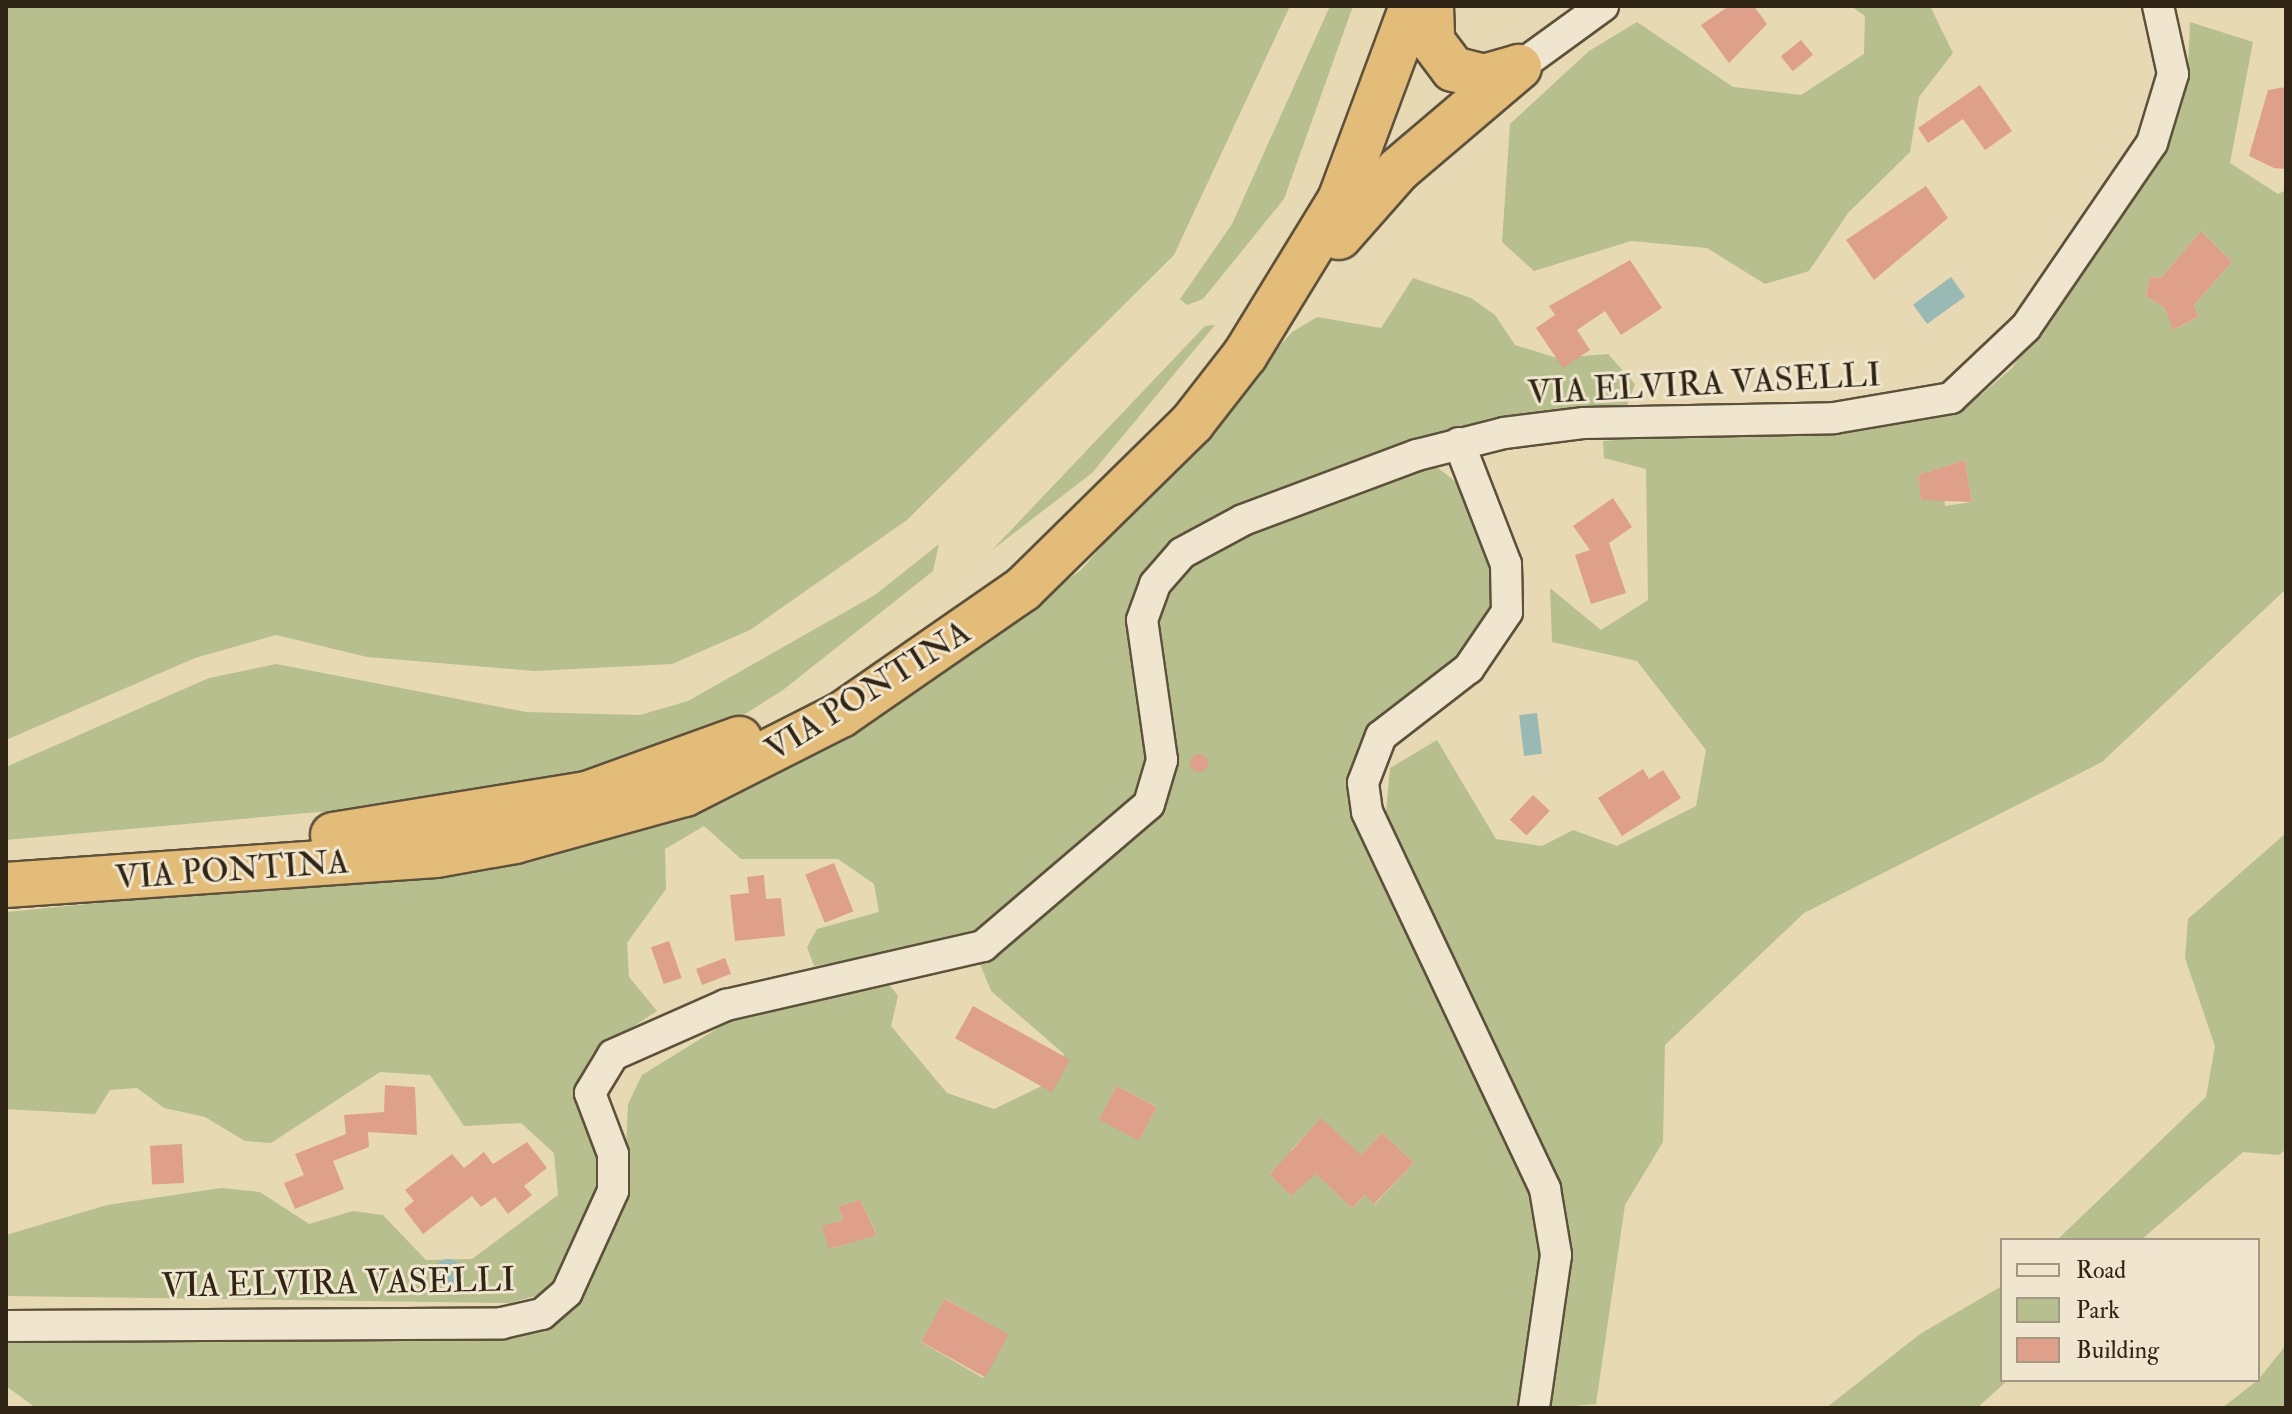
<!DOCTYPE html>
<html>
<head>
<meta charset="utf-8">
<style>
  body { margin:0 }
  #map { position:relative; width:2292px; height:1414px; overflow:hidden; background:#e8d9b5; font-family:"IM FELL Double Pica",serif }
  div>[style] { position:absolute }
  [style*='--x'] { left:calc(var(--x)*1px); top:calc(var(--y)*1px); width:calc(var(--w)*1px); rotate:calc(var(--a)*1deg) }
  .green>* { inset:0; background:#b6bf8d }
  .water>* { inset:0; background:#99b9b4; transform-origin:0 0 }
  .round { border-radius:50% }
  .building>* { inset:0; background:#de9f8b; transform-origin:0 0 }
  .roads { filter:drop-shadow(2px 0 #5e513c) drop-shadow(-2px 0 #5e513c) drop-shadow(0 2px #5e513c) drop-shadow(0 -2px #5e513c) }
  .minor>* { height:30px; margin:-15px; padding:0 15px; transform-origin:15px; border-radius:15px; background:#f0e6cf }
  .highway>* { height:44px; margin:-22px; padding:0 22px; transform-origin:22px; border-radius:22px; background:#e4bc7a }
  span { translate:-50% -50%; white-space:nowrap; text-align:center; line-height:1.15; -webkit-text-stroke:6px #f0e6cf; paint-order:stroke }
  .street-label { font-size:34px; color:#302414 }
  .frame { position:absolute; inset:0; border:8px solid #302414; pointer-events:none }
  .legend { position:absolute; left:2000px; top:1238px; width:260px; height:144px; box-sizing:border-box; background:#f0e6cf; border:2px solid #a39884; margin:0; padding:10px 14px; list-style:none; font-size:24px; color:#302414 }
  .legend li { display:flex; align-items:center; gap:16px; height:40px }
  .legend b { width:40px; border:2px solid #a39884 }
</style>
</head>
<body>
<div id="map">
  <div class="green">
    <i style="clip-path:polygon(6px 6px,1290px 6px,1174px 255px,907px 520px,750px 630px,672px 664px,534px 671px,367px 657px,276px 635px,195px 658px,6px 740px)"></i>
    <i style="clip-path:polygon(1330px 6px,1353px 6px,1284px 199px,1203px 299px,1187px 305px,1180px 299px,1232px 224px)"></i>
    <i style="clip-path:polygon(1851px 6px,1930px 6px,1953px 53px,1919px 97px,1910px 152px,1848px 213px,1809px 271px,1765px 284px,1707px 248px,1631px 241px,1534px 271px,1502px 242px,1510px 124px,1589px 51px,1637px 22px,1733px 87px,1801px 95px,1864px 54px,1865px 16px)"></i>
    <i style="clip-path:polygon(evenodd,2190px 22px,2253px 42px,2230px 163px,2278px 194px,2286px 190px,2286px 589px,2102px 762px,1804px 913px,1665px 1045px,1663px 1142px,1625px 1205px,1596px 1404px,1549px 1408px,1569px 1225px,1385px 823px,1390px 768px,1437px 740px,1496px 839px,1542px 846px,1573px 830px,1617px 846px,1696px 806px,1706px 750px,1637px 661px,1552px 642px,1550px 588px,1601px 630px,1648px 600px,1646px 469px,1604px 458px,1603px 441px,1926px 420px,1981px 395px,2012px 368px,2164px 148px,2188px 69px,2190px 22px,2201px 231px,2232px 262px,2194px 305px,2198px 317px,2174px 330px,2165px 308px,2146px 296px,2150px 277px,2161px 278px,2201px 231px,2190px 22px,1965px 460px,1972px 502px,1945px 506px,1944px 496px,1921px 499px,1918px 475px,1965px 460px)"></i>
    <i style="clip-path:polygon(1413px 278px,1471px 298px,1495px 315px,1515px 345px,1557px 358px,1608px 354px,1635px 384px,1625px 411px,1453px 429px,1224px 513px,1187px 535px,1146px 580px,1128px 636px,1155px 770px,1144px 793px,1002px 924px,962px 941px,814px 966px,807px 947px,817px 929px,879px 912px,874px 884px,838px 859px,741px 859px,704px 826px,665px 849px,666px 889px,627px 943px,629px 977px,657px 1011px,592px 1054px,580px 1078px,579px 1101px,612px 1180px,567px 1274px,540px 1295px,509px 1303px,6px 1296px,6px 1235px,107px 1205px,221px 1188px,260px 1192px,309px 1224px,353px 1211px,383px 1215px,426px 1260px,472px 1259px,558px 1195px,554px 1153px,521px 1123px,464px 1126px,430px 1075px,380px 1072px,271px 1143px,245px 1141px,205px 1117px,164px 1108px,137px 1088px,110px 1090px,95px 1114px,6px 1109px,6px 912px,457px 868px,936px 675px,1081px 570px,1292px 332px,1317px 317px,1381px 328px)"></i>
    <i style="clip-path:polygon(1215px 325px,1092px 473px,992px 550px,1205px 326px)"></i>
    <i style="clip-path:polygon(evenodd,1433px 464px,1465px 489px,1503px 593px,1496px 620px,1358px 755px,1544px 1210px,1548px 1288px,1527px 1408px,36px 1408px,6px 1386px,6px 1334px,521px 1332px,624px 1193px,628px 1104px,642px 1075px,736px 1017px,887px 982px,898px 996px,891px 1026px,947px 1093px,994px 1109px,1050px 1082px,1064px 1054px,991px 991px,980px 964px,1148px 821px,1172px 783px,1170px 720px,1152px 621px,1161px 589px,1202px 549px,1433px 464px,1117px 1086px,1157px 1107px,1139px 1140px,1100px 1119px,1117px 1086px,1433px 464px,1321px 1119px,1355px 1161px,1382px 1133px,1414px 1163px,1375px 1204px,1365px 1195px,1352px 1208px,1291px 1150px,1321px 1119px,1433px 464px,1289px 1156px,1310px 1179px,1291px 1196px,1270px 1173px,1289px 1156px,1433px 464px,860px 1200px,877px 1234px,830px 1249px,823px 1226px,843px 1220px,839px 1206px,860px 1200px,1433px 464px,946px 1299px,1008px 1335px,983px 1378px,921px 1342px,946px 1299px)"></i>
    <i style="clip-path:polygon(939px 544px,933px 571px,783px 690px,707px 738px,599px 776px,454px 800px,6px 840px,6px 767px,209px 678px,276px 664px,526px 712px,640px 715px,688px 701px,875px 595px)"></i>
    <i style="clip-path:polygon(2286px 833px,2286px 1149px,2279px 1155px,2243px 1152px,2141px 1240px,2057px 1240px,2206px 1097px,2215px 1046px,2185px 958px,2188px 919px)"></i>
    <i style="clip-path:polygon(2002px 1286px,2002px 1380px,2008px 1380px,1977px 1408px,1826px 1408px,1920px 1334px)"></i>
    <i style="clip-path:polygon(2286px 1345px,2286px 1408px,2222px 1408px,2258px 1380px)"></i>
  </div>
  <div class="water">
    <i style="left:1951px;top:277px;width:24px;height:47px;rotate:54deg"></i>
    <i style="left:1537px;top:713px;width:41px;height:18px;rotate:83deg"></i>
    <i class="round" style="left:434px;top:1259px;width:28px;height:28px"></i>
  </div>
  <div class="building">
    <i style="clip-path:polygon(1729px 6px,1754px 6px,1767px 24px,1729px 63px,1701px 25px)"></i>
    <i style="left:1801px;top:40px;width:19px;height:26px;rotate:51deg"></i>
    <i style="clip-path:polygon(1980px 85px,2012px 131px,1985px 150px,1963px 119px,1928px 143px,1918px 128px)"></i>
    <i style="clip-path:polygon(2286px 87px,2286px 169px,2274px 168px,2249px 156px,2268px 90px)"></i>
    <i style="clip-path:polygon(1926px 186px,1948px 218px,1874px 280px,1846px 240px)"></i>
    <i style="clip-path:polygon(2201px 231px,2232px 262px,2194px 305px,2198px 317px,2173px 330px,2165px 308px,2146px 296px,2150px 277px,2161px 278px)"></i>
    <i style="clip-path:polygon(1630px 260px,1662px 308px,1621px 335px,1605px 311px,1577px 330px,1590px 350px,1563px 368px,1536px 328px,1555px 315px,1549px 306px)"></i>
    <i style="clip-path:polygon(1965px 460px,1972px 502px,1921px 500px,1918px 475px)"></i>
    <i style="clip-path:polygon(1613px 498px,1632px 527px,1609px 543px,1626px 593px,1591px 604px,1575px 555px,1590px 550px,1573px 526px)"></i>
    <i class="round" style="left:1190px;top:754px;width:18px;height:18px"></i>
    <i style="clip-path:polygon(1643px 769px,1649px 779px,1663px 770px,1681px 798px,1622px 836px,1598px 798px)"></i>
    <i style="left:1533px;top:795px;width:23px;height:34px;rotate:43deg"></i>
    <i style="left:834px;top:863px;width:52px;height:31px;rotate:68deg"></i>
    <i style="clip-path:polygon(764px 875px,766px 899px,781px 898px,785px 936px,735px 941px,730px 895px,749px 893px,747px 877px)"></i>
    <i style="left:669px;top:941px;width:39px;height:19px;rotate:71deg"></i>
    <i style="left:725px;top:958px;width:17px;height:31px;rotate:69deg"></i>
    <i style="left:973px;top:1006px;width:111px;height:37px;rotate:29deg"></i>
    <i style="clip-path:polygon(385px 1085px,415px 1087px,417px 1135px,368px 1132px,369px 1147px,333px 1161px,344px 1189px,295px 1209px,284px 1183px,304px 1175px,295px 1154px,346px 1134px,344px 1115px,384px 1112px)"></i>
    <i style="left:1117px;top:1086px;width:45px;height:38px;rotate:28deg"></i>
    <i style="clip-path:polygon(1321px 1118px,1361px 1155px,1382px 1133px,1414px 1163px,1374px 1204px,1365px 1195px,1352px 1208px,1316px 1174px,1291px 1196px,1270px 1174px)"></i>
    <i style="clip-path:polygon(527px 1142px,547px 1168px,524px 1186px,532px 1195px,508px 1214px,495px 1197px,481px 1207px,472px 1196px,423px 1234px,404px 1209px,414px 1201px,405px 1190px,452px 1154px,464px 1168px,484px 1152px,493px 1164px)"></i>
    <i style="left:182px;top:1144px;width:39px;height:32px;rotate:87deg"></i>
    <i style="clip-path:polygon(860px 1200px,877px 1235px,829px 1249px,822px 1226px,843px 1220px,839px 1206px)"></i>
    <i style="left:945px;top:1299px;width:73px;height:49px;rotate:29deg"></i>
  </div>
  <div class="roads">
    <div class="minor">
      <i style="--x:1519;--y:67;--w:104;--a:-36"></i>
      <i style="--x:1459;--y:443;--w:130;--a:68.8"></i>
      <i style="--x:1506;--y:564;--w:48;--a:88.8"></i>
      <i style="--x:1507;--y:612;--w:68;--a:124.2"></i>
      <i style="--x:1469;--y:668;--w:111;--a:142.3"></i>
      <i style="--x:1381;--y:736;--w:50;--a:111"></i>
      <i style="--x:1363;--y:783;--w:29;--a:82"></i>
      <i style="--x:1367;--y:812;--w:417;--a:64.7"></i>
      <i style="--x:1545;--y:1189;--w:67;--a:80.5"></i>
      <i style="--x:1556;--y:1255;--w:155;--a:98.2"></i>
      <i style="--x:6;--y:1326;--w:496;--a:-0.3"></i>
      <i style="--x:502;--y:1323;--w:41;--a:-12.7"></i>
      <i style="--x:542;--y:1314;--w:33;--a:-41"></i>
      <i style="--x:567;--y:1292;--w:111;--a:-65.5"></i>
      <i style="--x:613;--y:1191;--w:37;--a:-90"></i>
      <i style="--x:613;--y:1154;--w:65;--a:-110.7"></i>
      <i style="--x:590;--y:1093;--w:44;--a:-58.8"></i>
      <i style="--x:613;--y:1055;--w:124;--a:-23.9"></i>
      <i style="--x:726;--y:1005;--w:264;--a:-12.9"></i>
      <i style="--x:983;--y:946;--w:218;--a:-40.5"></i>
      <i style="--x:1149;--y:804;--w:46;--a:-73.5"></i>
      <i style="--x:1162;--y:760;--w:141;--a:-98.1"></i>
      <i style="--x:1142;--y:620;--w:38;--a:-70"></i>
      <i style="--x:1155;--y:584;--w:41;--a:-48.9"></i>
      <i style="--x:1182;--y:553;--w:69;--a:-28.4"></i>
      <i style="--x:1243;--y:520;--w:186;--a:-20.5"></i>
      <i style="--x:1417;--y:455;--w:90;--a:-14.2"></i>
      <i style="--x:1504;--y:433;--w:81;--a:-7.1"></i>
      <i style="--x:1584;--y:423;--w:250;--a:-1.1"></i>
      <i style="--x:1834;--y:418;--w:119;--a:-9.7"></i>
      <i style="--x:1951;--y:398;--w:103;--a:-43.4"></i>
      <i style="--x:2026;--y:327;--w:223;--a:-55.6"></i>
      <i style="--x:2152;--y:143;--w:72;--a:-73.1"></i>
      <i style="--x:2173;--y:74;--w:70;--a:-102.4"></i>
    </div>
    <div class="highway">
      <i style="--x:1431;--y:6;--w:35;--a:88"></i>
      <i style="--x:1432;--y:41;--w:35;--a:53"></i>
      <i style="--x:1453;--y:69;--w:32;--a:14"></i>
      <i style="--x:1484;--y:77;--w:36;--a:-16"></i>
      <i style="--x:1339;--y:237;--w:89;--a:-48.6"></i>
      <i style="--x:1398;--y:170;--w:159;--a:-40.4"></i>
      <i style="--x:333;--y:835;--w:257;--a:-9.2"></i>
      <i style="--x:587;--y:794;--w:162;--a:-19.9"></i>
      <i style="--x:6;--y:885;--w:431;--a:-4"></i>
      <i style="--x:436;--y:855;--w:80;--a:-10"></i>
      <i style="--x:515;--y:841;--w:176;--a:-15.5"></i>
      <i style="--x:685;--y:794;--w:175;--a:-26.9"></i>
      <i style="--x:841;--y:715;--w:221;--a:-34.7"></i>
      <i style="--x:1023;--y:589;--w:237;--a:-44.5"></i>
      <i style="--x:1192;--y:423;--w:86;--a:-52.1"></i>
      <i style="--x:1245;--y:355;--w:182;--a:-58.5"></i>
      <i style="--x:1340;--y:200;--w:207;--a:-69.6"></i>
    </div>
  </div>
  <div class="street-label">
    <span style="left:1704px;top:384px;rotate:-3deg">VIA ELVIRA VASELLI</span>
    <span style="left:868px;top:691px;rotate:-32deg">VIA PONTINA</span>
    <span style="left:232px;top:870px;rotate:-4deg">VIA PONTINA</span>
    <span style="left:338px;top:1283px;rotate:-1deg">VIA ELVIRA VASELLI</span>
  </div>
  <div class="frame"></div>
  <ul class="legend">
  <li><b style="height:10px;background:#f0e6cf"></b>Road</li>
  <li><b style="height:22px;background:#b6bf8d"></b>Park</li>
  <li><b style="height:22px;background:#de9f8b"></b>Building</li>
  </ul>
</div>
</body>
</html>
